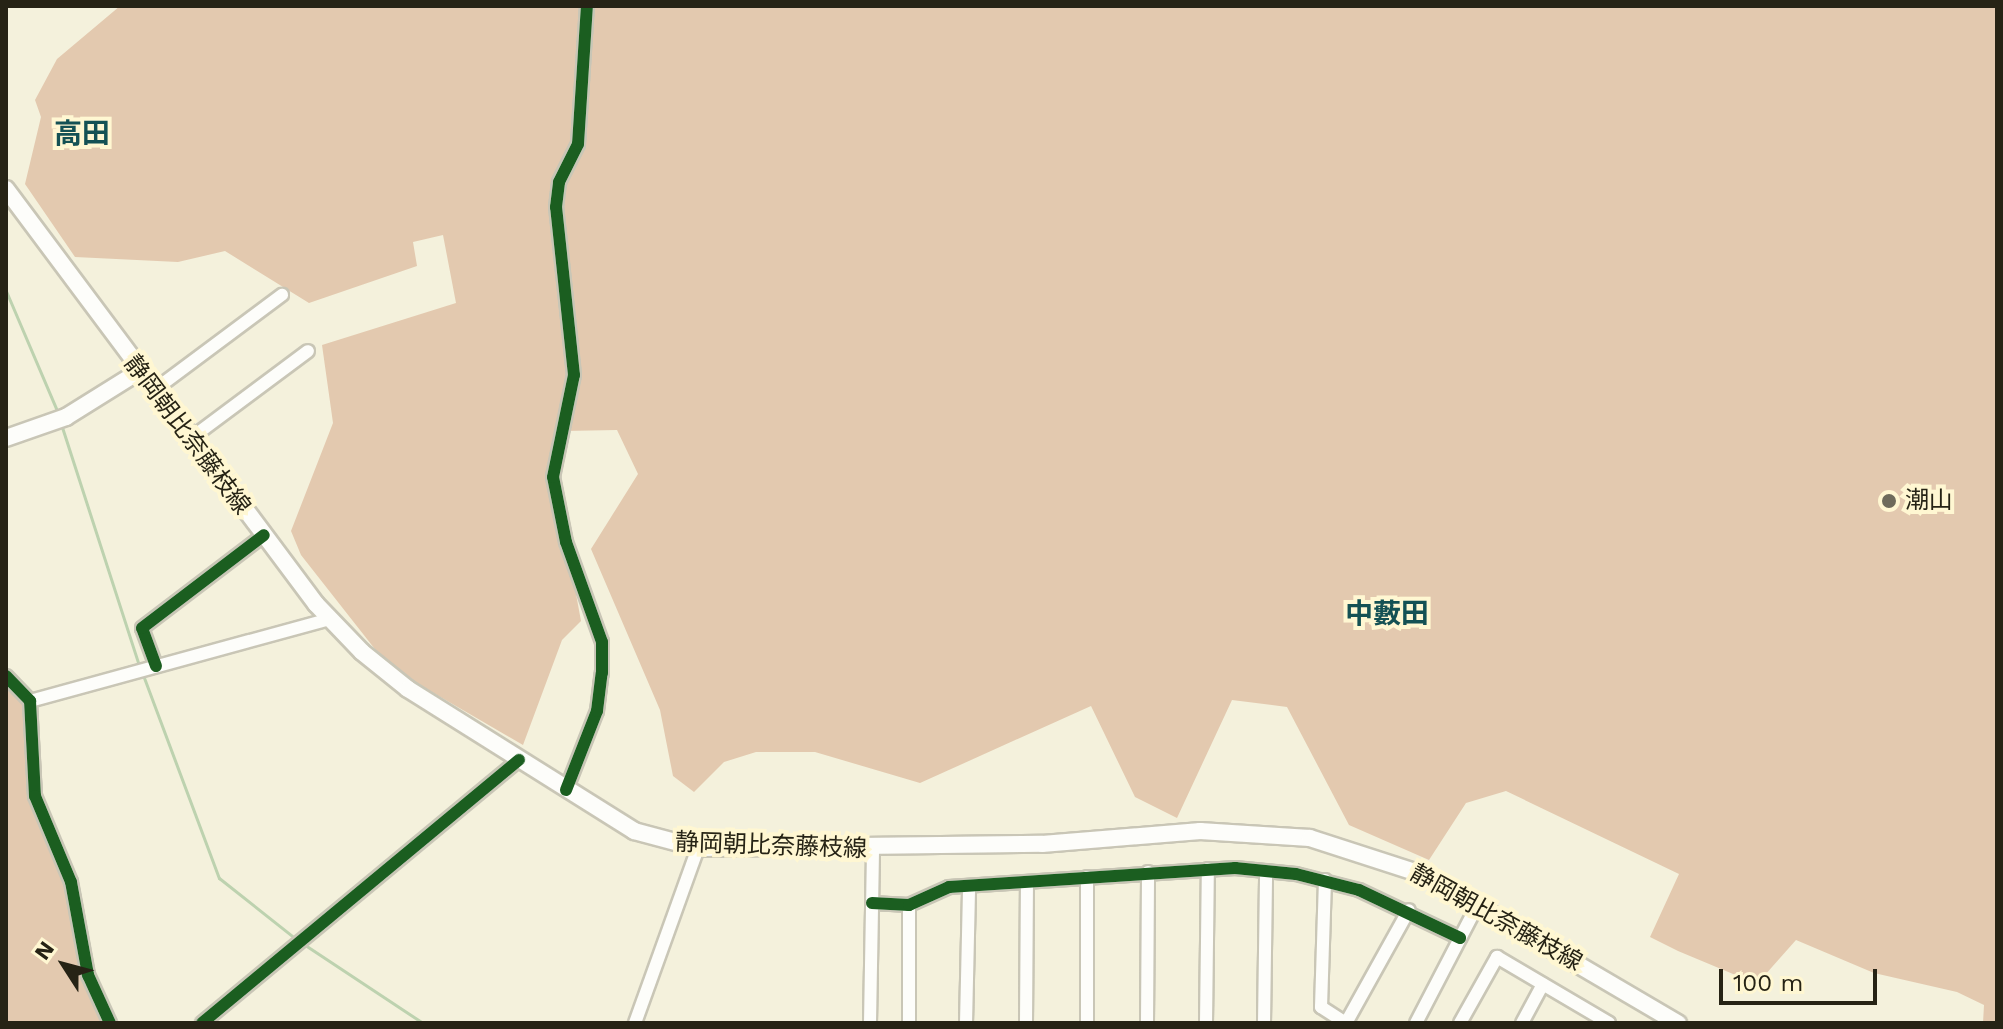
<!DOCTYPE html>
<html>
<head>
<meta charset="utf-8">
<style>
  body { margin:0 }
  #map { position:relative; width:2003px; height:1029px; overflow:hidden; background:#f4f1dc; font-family:"Work Sans","Noto Sans JP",sans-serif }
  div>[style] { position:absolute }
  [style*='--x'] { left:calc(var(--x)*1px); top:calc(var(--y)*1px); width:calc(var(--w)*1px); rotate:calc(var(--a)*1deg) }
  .forest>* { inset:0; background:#e3c9af }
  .stream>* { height:3px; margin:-1.5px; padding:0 1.5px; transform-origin:1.5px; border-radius:1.5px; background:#bdd2af }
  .roads { filter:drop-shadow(2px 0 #c9c6b6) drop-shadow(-2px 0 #c9c6b6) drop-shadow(0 2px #c9c6b6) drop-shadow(0 -2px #c9c6b6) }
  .street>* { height:12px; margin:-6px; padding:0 6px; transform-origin:6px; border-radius:6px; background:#fdfdfa }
  .secondary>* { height:16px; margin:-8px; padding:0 8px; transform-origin:8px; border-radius:8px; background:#fdfdfa }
  .cycleway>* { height:12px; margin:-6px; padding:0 6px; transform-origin:6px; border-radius:6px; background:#1b5e20 }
  .dots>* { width:22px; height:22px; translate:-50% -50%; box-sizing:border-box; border:4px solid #fff7d2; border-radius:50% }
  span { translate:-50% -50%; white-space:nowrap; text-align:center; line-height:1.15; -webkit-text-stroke:8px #fff7d2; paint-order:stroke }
  .street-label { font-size:24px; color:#262315 }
  .poi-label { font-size:24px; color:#262315 }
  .left { translate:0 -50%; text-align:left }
  .quarter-label { font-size:28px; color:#145154; font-weight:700 }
  .frame { position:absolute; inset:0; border:8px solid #262315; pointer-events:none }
  .north { position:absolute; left:24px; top:925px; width:80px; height:80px; -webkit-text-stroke:6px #fff7d2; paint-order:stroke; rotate:306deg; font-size:22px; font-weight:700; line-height:32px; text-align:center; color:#262315 }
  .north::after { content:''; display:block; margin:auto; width:28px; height:36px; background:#262315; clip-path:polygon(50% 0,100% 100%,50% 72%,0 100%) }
  .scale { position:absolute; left:1719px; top:969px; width:158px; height:36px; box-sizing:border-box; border:4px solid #262315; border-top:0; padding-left:10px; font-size:24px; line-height:28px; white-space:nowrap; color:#262315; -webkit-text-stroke:6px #fff7d2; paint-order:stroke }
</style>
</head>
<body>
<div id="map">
  <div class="forest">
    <i style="clip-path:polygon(120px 6px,1997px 6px,1997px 1023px,1983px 1023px,1984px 1005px,1957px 992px,1874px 973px,1796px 940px,1757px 984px,1678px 951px,1650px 937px,1679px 874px,1506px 791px,1466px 803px,1429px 860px,1349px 825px,1287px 707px,1232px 700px,1177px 818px,1135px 797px,1091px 706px,920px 783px,815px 752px,756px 752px,724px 762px,694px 792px,673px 776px,660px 710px,591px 549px,638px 474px,617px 430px,564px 431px,554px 474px,581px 621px,562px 640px,523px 745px,389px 667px,301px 555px,291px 531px,333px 423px,322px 345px,456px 303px,443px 235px,413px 242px,417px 266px,309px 303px,225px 251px,178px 262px,75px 257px,25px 184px,41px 117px,35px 100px,57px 59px)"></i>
    <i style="clip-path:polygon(6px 685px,25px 706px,36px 808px,66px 889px,93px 1001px,108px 1023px,6px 1023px)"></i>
  </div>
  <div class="stream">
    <i style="--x:6;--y:291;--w:133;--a:66.9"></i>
    <i style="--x:61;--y:424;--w:256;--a:72.1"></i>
    <i style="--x:143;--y:675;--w:217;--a:69.5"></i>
    <i style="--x:219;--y:878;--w:98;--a:38.4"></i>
    <i style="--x:302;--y:943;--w:145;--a:33.5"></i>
  </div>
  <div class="roads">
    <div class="street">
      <i style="--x:153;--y:391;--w:161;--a:-36.7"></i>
      <i style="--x:190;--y:439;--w:147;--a:-36.7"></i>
      <i style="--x:156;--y:666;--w:40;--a:-110.2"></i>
      <i style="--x:142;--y:628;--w:153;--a:-37.3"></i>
      <i style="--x:6;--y:676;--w:35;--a:46"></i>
      <i style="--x:30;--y:701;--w:95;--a:87"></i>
      <i style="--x:35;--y:796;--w:93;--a:67.3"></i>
      <i style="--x:71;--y:882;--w:95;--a:79.6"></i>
      <i style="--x:88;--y:975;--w:53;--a:65.4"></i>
      <i style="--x:30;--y:701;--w:311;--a:-15.3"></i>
      <i style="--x:566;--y:790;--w:85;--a:-68.6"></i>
      <i style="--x:597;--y:711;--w:38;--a:-83"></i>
      <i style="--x:602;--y:673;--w:31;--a:-90"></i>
      <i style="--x:602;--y:642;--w:106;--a:-109.8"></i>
      <i style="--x:566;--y:542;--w:66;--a:-101.3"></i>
      <i style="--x:553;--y:477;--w:104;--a:-78.4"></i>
      <i style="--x:574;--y:375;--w:169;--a:-96.1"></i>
      <i style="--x:556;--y:207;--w:25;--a:-83"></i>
      <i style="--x:559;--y:182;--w:42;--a:-63.4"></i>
      <i style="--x:578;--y:144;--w:138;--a:-86.3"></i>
      <i style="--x:1087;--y:877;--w:146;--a:90"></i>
      <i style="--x:1325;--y:880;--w:127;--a:91.8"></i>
      <i style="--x:1321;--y:1007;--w:30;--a:33"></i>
      <i style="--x:872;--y:903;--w:37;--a:3"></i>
      <i style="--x:909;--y:905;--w:44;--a:-24.2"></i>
      <i style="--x:949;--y:887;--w:287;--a:-3.8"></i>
      <i style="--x:1235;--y:868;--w:61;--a:5.6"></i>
      <i style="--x:1296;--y:874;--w:65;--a:14.3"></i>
      <i style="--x:1359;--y:890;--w:112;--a:25.4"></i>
      <i style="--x:202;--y:1023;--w:412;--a:-39.7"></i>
      <i style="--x:635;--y:1023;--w:186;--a:-70.2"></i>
      <i style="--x:870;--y:1023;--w:173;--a:-89"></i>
      <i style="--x:909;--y:1023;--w:118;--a:-90"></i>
      <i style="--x:966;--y:1023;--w:137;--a:-88.7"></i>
      <i style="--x:1026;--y:1023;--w:138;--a:-89.6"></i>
      <i style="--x:1147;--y:1023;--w:151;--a:-89.6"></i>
      <i style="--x:1206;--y:1023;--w:154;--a:-89.3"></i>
      <i style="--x:1264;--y:1023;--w:152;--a:-89.2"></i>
      <i style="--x:1346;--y:1023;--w:129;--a:-60.9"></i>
      <i style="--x:1416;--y:1023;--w:134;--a:-62.5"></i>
      <i style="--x:1460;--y:1023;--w:76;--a:-60.7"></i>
      <i style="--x:1497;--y:957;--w:130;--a:30.5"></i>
      <i style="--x:1522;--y:1023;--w:44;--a:-61.7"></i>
    </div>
    <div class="secondary">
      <i style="--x:6;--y:189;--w:518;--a:53.24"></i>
      <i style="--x:316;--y:604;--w:66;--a:46.2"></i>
      <i style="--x:362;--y:652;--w:59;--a:38.8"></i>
      <i style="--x:408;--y:689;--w:267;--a:32.1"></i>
      <i style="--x:634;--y:831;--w:66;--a:14.9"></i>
      <i style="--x:698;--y:848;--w:344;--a:-0.7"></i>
      <i style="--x:1042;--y:844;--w:159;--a:-4.7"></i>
      <i style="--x:1200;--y:831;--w:110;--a:3.6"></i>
      <i style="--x:1310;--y:838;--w:123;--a:18"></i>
      <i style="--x:1427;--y:876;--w:291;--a:30.4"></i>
      <i style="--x:6;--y:438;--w:64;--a:-19.3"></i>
      <i style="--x:66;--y:417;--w:85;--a:-32"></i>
    </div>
  </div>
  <div class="cycleway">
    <i style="--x:156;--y:666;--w:40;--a:-110.2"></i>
    <i style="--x:142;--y:628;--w:153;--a:-37.3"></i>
    <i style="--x:6;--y:676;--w:35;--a:46"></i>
    <i style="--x:30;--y:701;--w:95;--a:87"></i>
    <i style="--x:35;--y:796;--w:93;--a:67.3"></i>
    <i style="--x:71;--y:882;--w:95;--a:79.6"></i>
    <i style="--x:88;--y:975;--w:53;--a:65.4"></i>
    <i style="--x:566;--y:790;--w:85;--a:-68.6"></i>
    <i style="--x:597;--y:711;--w:38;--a:-83"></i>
    <i style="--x:602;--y:673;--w:31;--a:-90"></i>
    <i style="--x:602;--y:642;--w:106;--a:-109.8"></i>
    <i style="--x:566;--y:542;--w:66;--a:-101.3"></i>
    <i style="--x:553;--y:477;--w:104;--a:-78.4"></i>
    <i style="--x:574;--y:375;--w:169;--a:-96.1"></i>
    <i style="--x:556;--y:207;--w:25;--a:-83"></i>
    <i style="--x:559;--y:182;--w:42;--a:-63.4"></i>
    <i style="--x:578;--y:144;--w:138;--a:-86.3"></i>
    <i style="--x:872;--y:903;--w:37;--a:3"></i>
    <i style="--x:909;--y:905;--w:44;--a:-24.2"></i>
    <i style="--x:949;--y:887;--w:287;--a:-3.8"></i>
    <i style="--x:1235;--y:868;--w:61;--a:5.6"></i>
    <i style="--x:1296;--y:874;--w:65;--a:14.3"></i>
    <i style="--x:1359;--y:890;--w:112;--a:25.4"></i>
    <i style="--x:202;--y:1023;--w:412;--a:-39.7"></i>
  </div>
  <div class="dots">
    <i style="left:1889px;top:501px;background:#6e6b5b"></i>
  </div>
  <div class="street-label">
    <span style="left:187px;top:435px;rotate:53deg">静岡朝比奈藤枝線</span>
    <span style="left:771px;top:846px;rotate:2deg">静岡朝比奈藤枝線</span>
    <span style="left:1496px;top:918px;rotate:29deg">静岡朝比奈藤枝線</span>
  </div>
  <div class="poi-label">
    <span class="left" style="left:1905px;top:501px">潮山</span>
  </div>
  <div class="quarter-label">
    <span style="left:82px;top:134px">高田</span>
    <span style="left:1387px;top:614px">中藪田</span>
  </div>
  <div class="frame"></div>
  <div class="north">N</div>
  <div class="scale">100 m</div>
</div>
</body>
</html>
